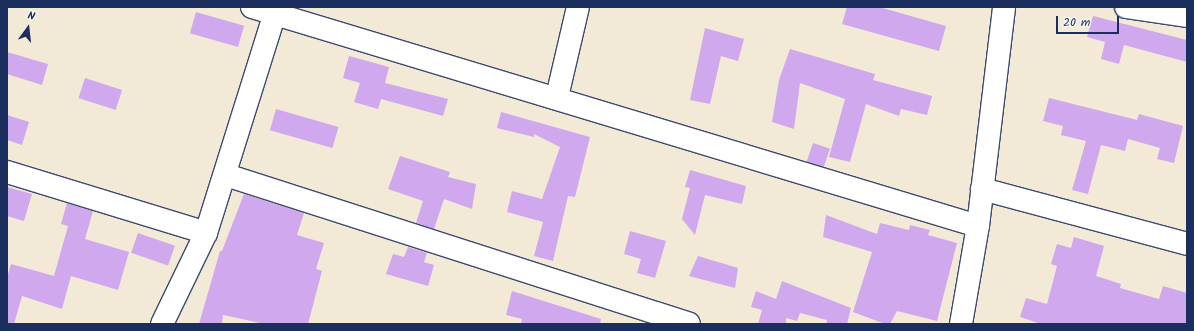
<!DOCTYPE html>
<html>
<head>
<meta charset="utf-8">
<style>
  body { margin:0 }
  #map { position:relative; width:1194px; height:331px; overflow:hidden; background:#f2ead6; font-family:Kalam,sans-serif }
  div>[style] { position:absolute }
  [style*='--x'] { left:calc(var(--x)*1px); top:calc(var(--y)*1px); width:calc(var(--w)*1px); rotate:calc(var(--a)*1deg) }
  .building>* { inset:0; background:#d0a8ed; transform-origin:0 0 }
  .roads { filter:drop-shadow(1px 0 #3b4b70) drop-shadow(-1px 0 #3b4b70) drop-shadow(0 1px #3b4b70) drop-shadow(0 -1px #3b4b70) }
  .minor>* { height:22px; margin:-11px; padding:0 11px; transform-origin:11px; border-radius:11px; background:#fff }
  span { translate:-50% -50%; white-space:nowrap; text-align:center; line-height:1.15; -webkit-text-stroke:3px #f6f6f2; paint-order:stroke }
  .frame { position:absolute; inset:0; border:8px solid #1b2f5e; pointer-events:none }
  .north { position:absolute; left:8px; top:8px; width:40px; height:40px; -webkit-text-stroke:3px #f6f6f2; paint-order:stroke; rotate:15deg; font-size:11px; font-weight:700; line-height:16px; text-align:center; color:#1b2f5e }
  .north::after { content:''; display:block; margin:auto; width:14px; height:18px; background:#1b2f5e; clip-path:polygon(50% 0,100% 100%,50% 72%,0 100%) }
  .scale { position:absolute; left:1056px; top:16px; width:63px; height:18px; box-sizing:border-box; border:2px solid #1b2f5e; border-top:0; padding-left:5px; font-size:12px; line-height:14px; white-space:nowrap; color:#1b2f5e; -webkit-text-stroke:3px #f6f6f2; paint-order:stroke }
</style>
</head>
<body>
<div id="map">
  <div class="building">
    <i style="clip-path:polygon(847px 7px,879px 7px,946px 26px,939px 51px,842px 24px)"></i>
    <i style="left:196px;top:12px;width:50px;height:22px;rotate:16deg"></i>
    <i style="clip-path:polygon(1093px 16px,1187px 40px,1187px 62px,1124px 45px,1119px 64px,1101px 59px,1105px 42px,1087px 37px)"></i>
    <i style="clip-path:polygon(705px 28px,744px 39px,738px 61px,721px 56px,710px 104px,690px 100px)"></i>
    <i style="clip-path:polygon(790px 49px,875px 74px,873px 80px,932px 96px,927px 115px,901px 109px,899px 116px,866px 104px,850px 162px,829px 157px,845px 99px,800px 83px,794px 129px,772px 122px,779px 80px)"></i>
    <i style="clip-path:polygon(7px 52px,48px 64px,42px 85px,7px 74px)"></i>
    <i style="clip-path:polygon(349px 56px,389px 67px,385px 83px,448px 99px,443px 116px,381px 99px,378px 109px,354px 102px,360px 83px,343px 78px)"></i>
    <i style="left:85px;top:78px;width:39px;height:21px;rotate:18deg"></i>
    <i style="clip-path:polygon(1049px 98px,1137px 120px,1139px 114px,1183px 126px,1174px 163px,1157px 159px,1160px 148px,1128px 139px,1125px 151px,1101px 145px,1088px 194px,1072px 190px,1086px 141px,1061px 135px,1063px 126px,1043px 121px)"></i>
    <i style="left:276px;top:109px;width:65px;height:22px;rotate:16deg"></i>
    <i style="clip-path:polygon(501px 112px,590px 137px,575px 197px,568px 196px,553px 261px,534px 256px,543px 222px,507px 212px,512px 191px,542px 199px,560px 147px,534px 134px,534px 137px,497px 128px)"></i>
    <i style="clip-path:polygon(7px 115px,29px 122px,22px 145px,7px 140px)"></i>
    <i style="left:813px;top:143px;width:18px;height:20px;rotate:19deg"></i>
    <i style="clip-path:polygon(400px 156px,450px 172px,448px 177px,476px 184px,472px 209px,444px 199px,434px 229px,416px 223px,423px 201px,388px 189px)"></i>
    <i style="clip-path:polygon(690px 170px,746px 186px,742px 204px,705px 195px,695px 235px,682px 219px,690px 188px,685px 187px)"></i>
    <i style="clip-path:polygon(7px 187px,32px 194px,24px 221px,7px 216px)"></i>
    <i style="clip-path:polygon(244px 194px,304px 213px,297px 235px,324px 243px,316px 269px,322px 271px,308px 324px,265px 324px,223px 315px,222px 324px,199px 324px,220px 251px,222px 251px)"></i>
    <i style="clip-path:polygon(67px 203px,93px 211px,85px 239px,129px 252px,118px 290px,71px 276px,62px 309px,22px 296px,14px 324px,7px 324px,7px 278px,11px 264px,54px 276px,68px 226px,61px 224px)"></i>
    <i style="clip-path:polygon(826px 215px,877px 234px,880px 223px,909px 230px,910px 225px,930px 230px,928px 235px,957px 243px,937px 321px,897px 311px,890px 324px,885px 324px,853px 312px,872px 252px,823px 237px)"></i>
    <i style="clip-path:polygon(630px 231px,666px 241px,655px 278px,637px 273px,641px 259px,624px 254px)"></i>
    <i style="left:138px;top:233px;width:39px;height:21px;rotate:19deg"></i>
    <i style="clip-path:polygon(1074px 237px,1104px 246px,1096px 276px,1121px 284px,1120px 288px,1159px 299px,1163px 286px,1187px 293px,1187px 324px,1041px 324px,1020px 317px,1026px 298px,1047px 304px,1057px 266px,1051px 264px,1057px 244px,1071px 248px)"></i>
    <i style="clip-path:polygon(408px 247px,427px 253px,424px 262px,434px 265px,428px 286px,386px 274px,393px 254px,404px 257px)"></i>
    <i style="clip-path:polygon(698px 256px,738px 268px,735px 288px,689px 276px)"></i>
    <i style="clip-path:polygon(782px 281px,851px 308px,847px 324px,826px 324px,827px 320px,800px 313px,797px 321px,786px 318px,786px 324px,758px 324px,762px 310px,751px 307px,756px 291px,776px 299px)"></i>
    <i style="clip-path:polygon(512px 291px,601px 319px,600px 324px,521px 324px,522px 319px,506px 315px)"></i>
  </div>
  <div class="roads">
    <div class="minor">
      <i style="--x:252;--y:7;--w:758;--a:16.79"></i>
      <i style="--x:1126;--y:7;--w:62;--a:8.4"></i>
      <i style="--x:557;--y:97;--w:92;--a:-76.9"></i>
      <i style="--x:7;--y:172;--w:208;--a:17"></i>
      <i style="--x:226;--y:175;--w:486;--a:17.8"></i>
      <i style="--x:982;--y:189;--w:212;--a:15"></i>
      <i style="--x:162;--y:324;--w:101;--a:-64.2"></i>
      <i style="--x:206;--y:233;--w:237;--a:-72.6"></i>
      <i style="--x:961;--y:324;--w:99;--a:-80.2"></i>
      <i style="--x:978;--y:226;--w:221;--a:-83.2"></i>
    </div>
  </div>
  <div class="frame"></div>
  <div class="north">N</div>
  <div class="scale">20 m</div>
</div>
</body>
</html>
